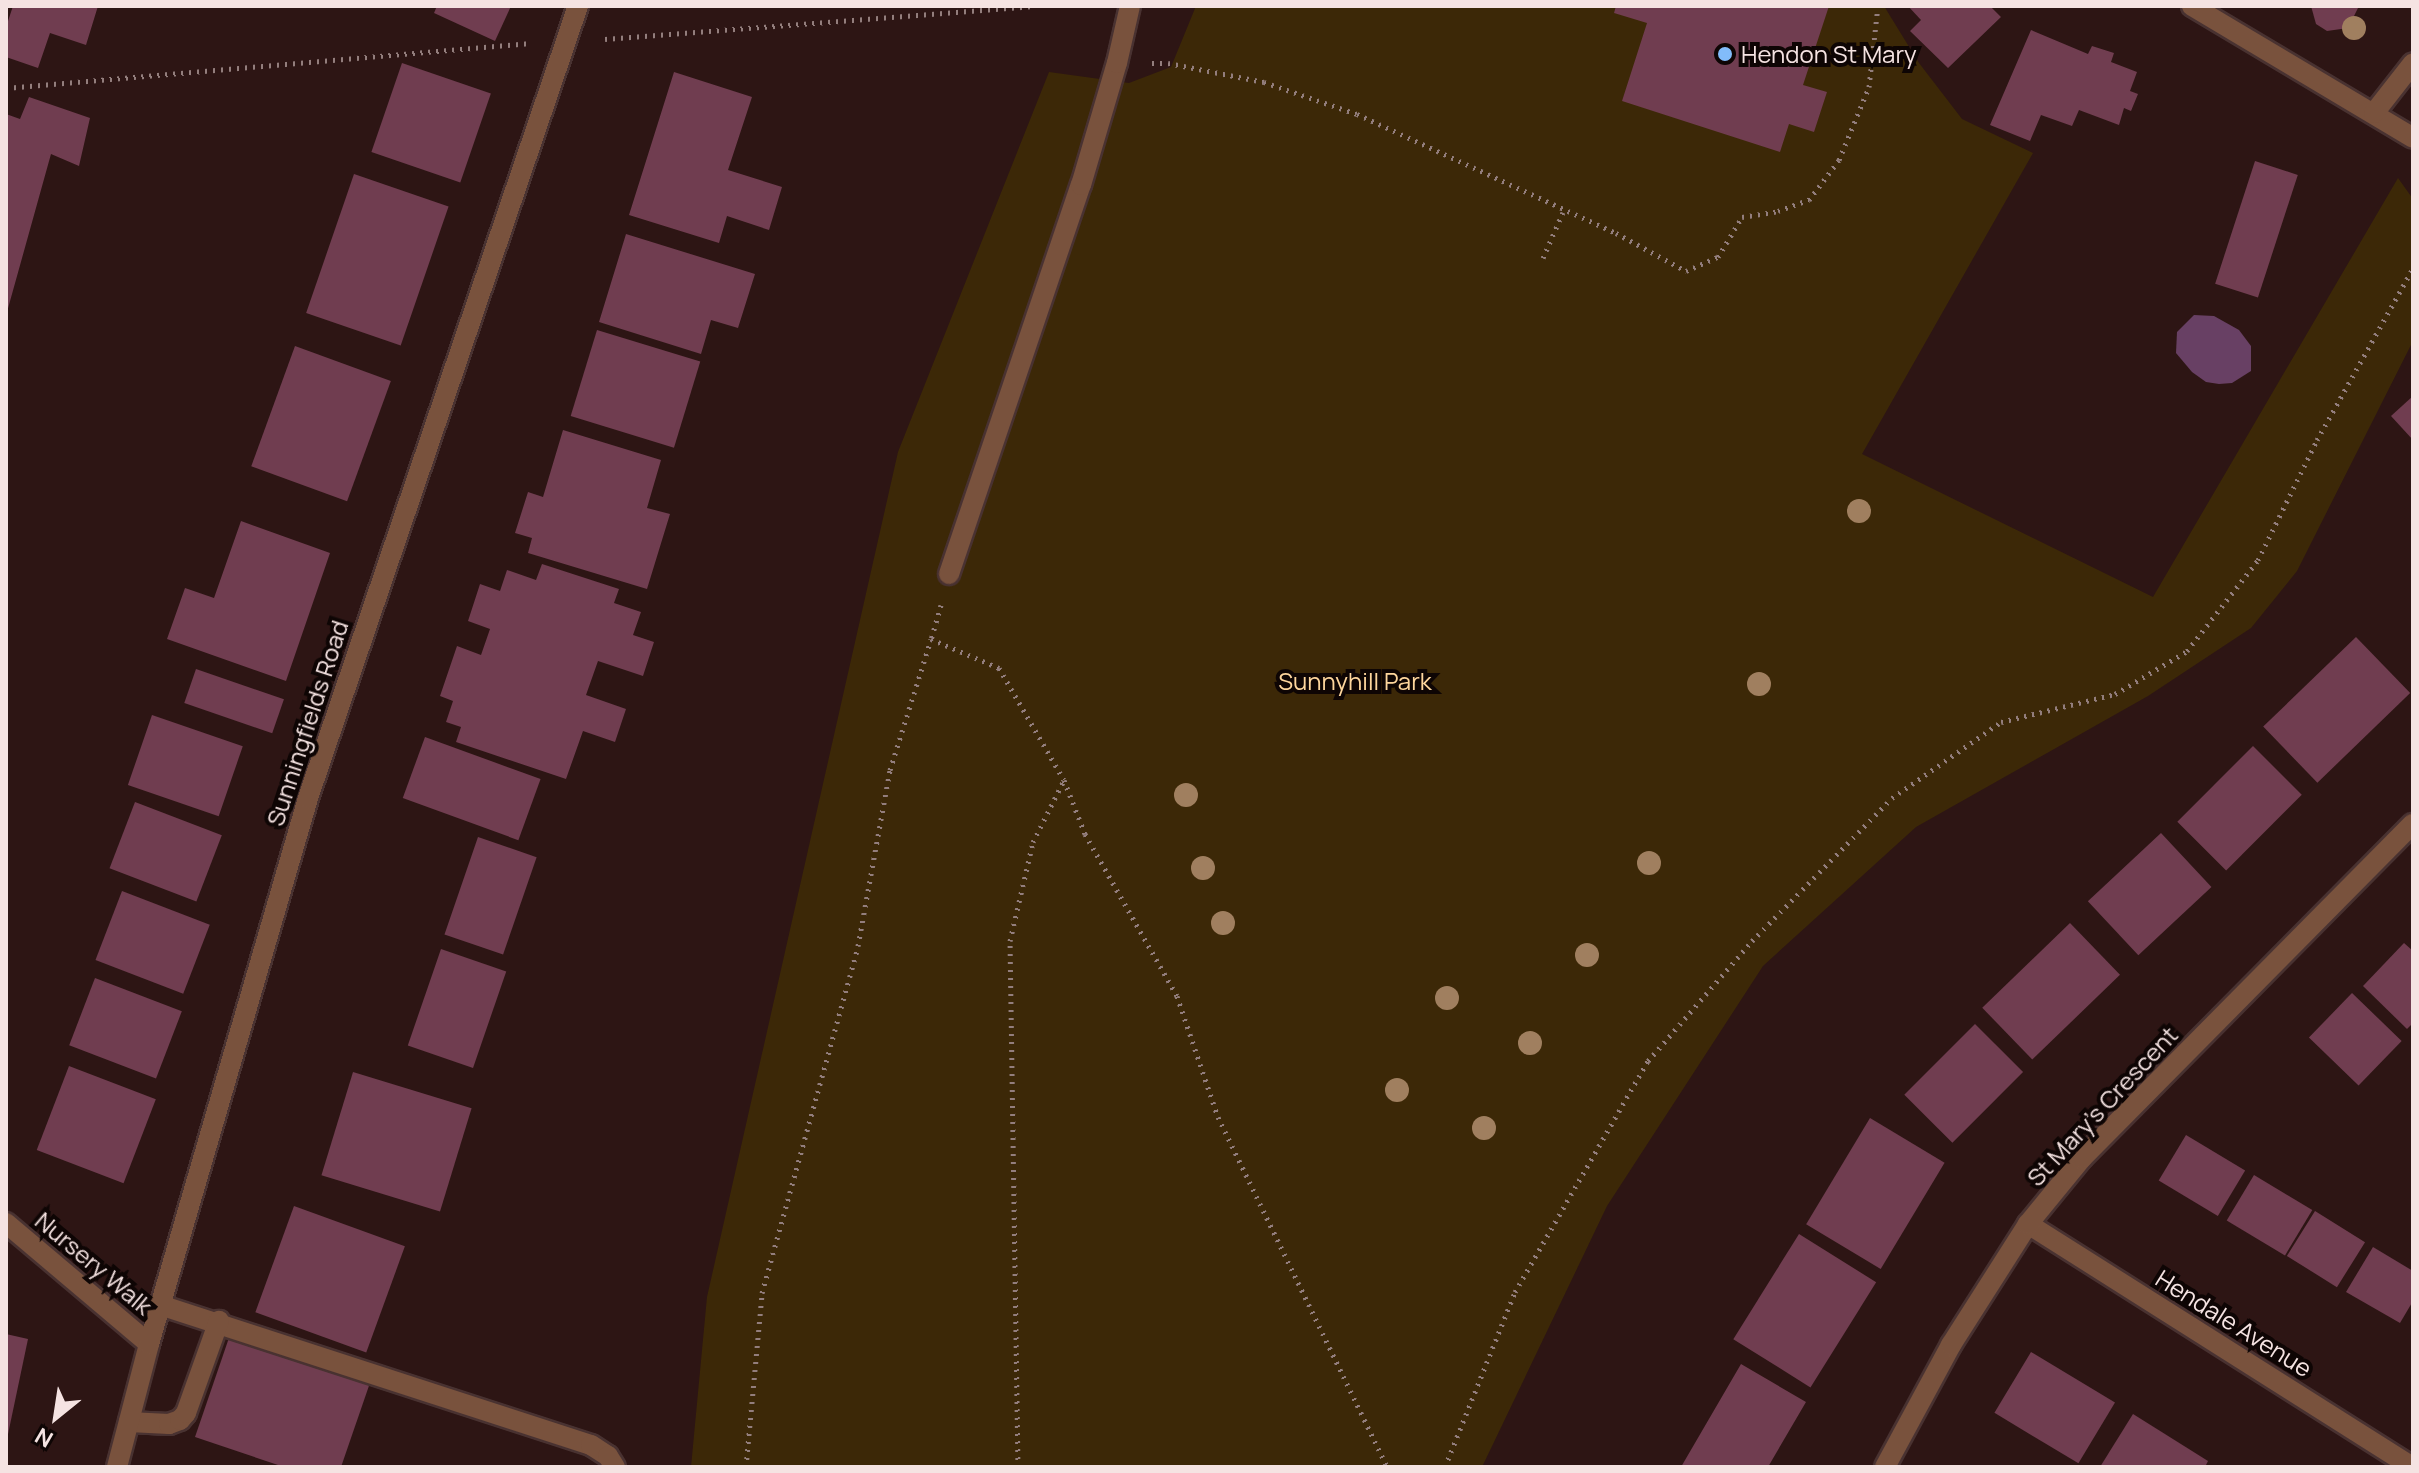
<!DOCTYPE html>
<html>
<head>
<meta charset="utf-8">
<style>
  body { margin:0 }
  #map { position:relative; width:2419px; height:1473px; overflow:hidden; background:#2d1514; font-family:Manrope,sans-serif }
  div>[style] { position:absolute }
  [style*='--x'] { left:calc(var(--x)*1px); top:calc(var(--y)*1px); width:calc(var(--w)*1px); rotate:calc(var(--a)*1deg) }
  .green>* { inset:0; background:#3c2807 }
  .water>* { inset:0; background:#684064 }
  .building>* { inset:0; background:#703d50; transform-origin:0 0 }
  .path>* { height:5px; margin-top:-2.5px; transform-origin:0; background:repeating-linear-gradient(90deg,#937e7d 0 2px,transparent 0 8px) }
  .roads { filter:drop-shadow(2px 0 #493231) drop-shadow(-2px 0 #493231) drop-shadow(0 2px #493231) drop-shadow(0 -2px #493231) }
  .minor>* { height:20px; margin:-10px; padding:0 10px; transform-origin:10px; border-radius:10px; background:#79523d }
  .trees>* { width:24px; height:24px; margin:-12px; border-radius:50%; background:#a07f5f }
  .dots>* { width:22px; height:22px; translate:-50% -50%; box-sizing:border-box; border:4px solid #0e0504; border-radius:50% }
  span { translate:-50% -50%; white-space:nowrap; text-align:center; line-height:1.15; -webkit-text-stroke:8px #0e0504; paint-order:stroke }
  .poi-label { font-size:24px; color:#f5e3e2 }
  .left { translate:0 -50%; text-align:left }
  .park-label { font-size:24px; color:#fed69d }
  .street-label { font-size:24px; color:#f5e3e2 }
  .frame { position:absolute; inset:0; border:8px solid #f5e3e2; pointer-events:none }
  .north { position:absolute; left:16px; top:1377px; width:80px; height:80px; -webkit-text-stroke:6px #0e0504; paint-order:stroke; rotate:210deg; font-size:22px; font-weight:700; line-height:32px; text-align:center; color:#f5e3e2 }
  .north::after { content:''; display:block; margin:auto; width:28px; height:36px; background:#f5e3e2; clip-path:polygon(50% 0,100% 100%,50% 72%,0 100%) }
</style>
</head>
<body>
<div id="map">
  <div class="green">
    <i style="clip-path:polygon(1196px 6px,1884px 6px,1919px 63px,1962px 119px,2033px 153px,1862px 454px,2153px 597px,2398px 178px,2413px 199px,2413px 341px,2297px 571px,2251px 628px,2148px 696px,1916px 827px,1763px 966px,1607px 1206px,1482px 1467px,691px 1467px,707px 1297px,898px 452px,1049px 72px,1129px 83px,1171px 67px)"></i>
  </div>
  <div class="water">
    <i style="clip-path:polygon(2194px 315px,2214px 316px,2239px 330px,2251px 346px,2251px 371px,2232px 383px,2219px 384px,2206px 382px,2192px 372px,2176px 353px,2177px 332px)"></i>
  </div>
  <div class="building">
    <i style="clip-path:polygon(13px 6px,98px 6px,86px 45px,50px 33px,38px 68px,6px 57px,6px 27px)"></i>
    <i style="clip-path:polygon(437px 6px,511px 6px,495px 41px,434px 13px)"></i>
    <i style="clip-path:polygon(1616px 6px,1829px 6px,1803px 85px,1827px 92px,1814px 132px,1789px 124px,1780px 152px,1622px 101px,1647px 23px,1614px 13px)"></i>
    <i style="clip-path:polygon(1908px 6px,1990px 6px,2001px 17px,1948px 68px,1910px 31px,1921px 20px)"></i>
    <i style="clip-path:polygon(2311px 6px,2359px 6px,2348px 28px,2327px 31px,2316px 24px)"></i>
    <i style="clip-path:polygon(2031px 30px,2088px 54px,2092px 46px,2114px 53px,2111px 62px,2137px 72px,2130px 91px,2138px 94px,2131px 111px,2124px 108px,2119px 125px,2079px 110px,2072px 126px,2041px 115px,2030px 141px,1990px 125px)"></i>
    <i style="left:402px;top:63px;width:94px;height:94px;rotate:19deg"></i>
    <i style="clip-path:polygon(674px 72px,752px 97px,728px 170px,782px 187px,769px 230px,727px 216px,719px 243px,629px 215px)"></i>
    <i style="clip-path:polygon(29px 97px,90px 118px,79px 166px,51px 154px,7px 312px,6px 114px,20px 119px)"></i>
    <i style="left:2255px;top:161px;width:45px;height:129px;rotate:18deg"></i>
    <i style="left:354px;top:174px;width:100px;height:147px;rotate:19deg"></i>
    <i style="clip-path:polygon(626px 234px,755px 274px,738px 328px,711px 320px,701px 354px,599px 322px)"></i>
    <i style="left:597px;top:330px;width:108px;height:90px;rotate:17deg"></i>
    <i style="left:295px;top:346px;width:102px;height:128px;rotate:20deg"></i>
    <i style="clip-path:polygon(2413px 396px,2413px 440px,2391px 416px)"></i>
    <i style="clip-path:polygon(563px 430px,661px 460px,647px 508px,670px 514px,647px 589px,528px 553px,532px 538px,515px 533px,528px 492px,543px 497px)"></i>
    <i style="clip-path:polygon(241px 521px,330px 553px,286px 681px,167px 639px,185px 588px,214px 598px)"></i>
    <i style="clip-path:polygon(542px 564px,619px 589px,614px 603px,641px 612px,633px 635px,654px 642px,643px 676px,598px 661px,586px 695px,626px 709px,615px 742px,583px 731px,566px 779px,456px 742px,461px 727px,446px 722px,453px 701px,440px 696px,457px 646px,481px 655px,490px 629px,468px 621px,480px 584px,500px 591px,507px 570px,536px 580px)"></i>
    <i style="left:2356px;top:637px;width:78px;height:129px;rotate:46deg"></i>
    <i style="left:196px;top:669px;width:93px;height:36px;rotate:19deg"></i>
    <i style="left:152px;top:715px;width:96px;height:74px;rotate:19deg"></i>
    <i style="left:425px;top:737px;width:123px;height:65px;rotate:20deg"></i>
    <i style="left:2253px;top:746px;width:69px;height:107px;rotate:45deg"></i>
    <i style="left:135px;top:802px;width:93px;height:71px;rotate:21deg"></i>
    <i style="left:2161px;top:833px;width:74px;height:100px;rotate:47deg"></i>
    <i style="left:478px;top:837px;width:62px;height:103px;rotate:19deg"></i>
    <i style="left:122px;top:891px;width:94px;height:74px;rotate:21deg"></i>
    <i style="left:2070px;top:923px;width:72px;height:122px;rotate:46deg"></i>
    <i style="clip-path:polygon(2404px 943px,2413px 951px,2413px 1023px,2407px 1029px,2363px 986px)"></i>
    <i style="left:441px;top:949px;width:69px;height:102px;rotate:19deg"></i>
    <i style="left:95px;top:978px;width:93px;height:72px;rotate:21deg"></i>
    <i style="left:2352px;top:993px;width:69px;height:62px;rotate:44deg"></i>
    <i style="left:1975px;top:1024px;width:68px;height:100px;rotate:45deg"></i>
    <i style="left:69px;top:1066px;width:93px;height:90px;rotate:21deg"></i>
    <i style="left:353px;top:1072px;width:124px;height:108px;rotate:17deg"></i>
    <i style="left:1870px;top:1118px;width:87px;height:124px;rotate:31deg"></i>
    <i style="left:2186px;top:1135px;width:69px;height:53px;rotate:31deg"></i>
    <i style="left:2254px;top:1175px;width:68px;height:53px;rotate:31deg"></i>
    <i style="left:294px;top:1206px;width:118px;height:113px;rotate:20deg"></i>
    <i style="left:2315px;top:1211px;width:59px;height:53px;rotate:32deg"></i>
    <i style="left:1799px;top:1234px;width:91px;height:124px;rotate:32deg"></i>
    <i style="clip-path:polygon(2373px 1247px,2413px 1271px,2413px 1301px,2400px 1323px,2346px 1292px)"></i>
    <i style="clip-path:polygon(232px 1329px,372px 1377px,341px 1467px,284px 1467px,195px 1437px)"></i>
    <i style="clip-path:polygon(6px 1334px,28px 1339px,7px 1439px,6px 1439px)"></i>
    <i style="left:2031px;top:1352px;width:98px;height:71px;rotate:31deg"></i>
    <i style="clip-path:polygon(1741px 1364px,1806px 1402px,1775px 1455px,1768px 1467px,1681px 1467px)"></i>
    <i style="clip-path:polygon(2133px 1414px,2208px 1461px,2205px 1467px,2100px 1467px)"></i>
  </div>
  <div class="path">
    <i style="--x:605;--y:39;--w:430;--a:-4.4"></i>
    <i style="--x:1152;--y:63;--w:16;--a:0"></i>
    <i style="--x:1168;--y:63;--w:98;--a:11.2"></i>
    <i style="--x:1264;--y:82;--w:98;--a:19"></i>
    <i style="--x:1357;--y:114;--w:285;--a:24.7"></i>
    <i style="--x:1616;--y:233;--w:80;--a:28.5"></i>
    <i style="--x:1686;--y:271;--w:35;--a:-24"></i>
    <i style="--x:1718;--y:257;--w:47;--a:-59"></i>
    <i style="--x:1742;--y:217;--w:36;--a:-9"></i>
    <i style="--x:1778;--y:211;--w:33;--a:-20"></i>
    <i style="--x:1809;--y:200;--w:50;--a:-53.1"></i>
    <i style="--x:1839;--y:160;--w:79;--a:-67.7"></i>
    <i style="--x:1869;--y:87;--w:81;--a:-83.7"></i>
    <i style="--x:6;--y:88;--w:527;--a:-4.9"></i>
    <i style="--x:1543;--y:258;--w:50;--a:-66.5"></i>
    <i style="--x:941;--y:605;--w:35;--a:106"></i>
    <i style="--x:931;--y:639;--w:74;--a:23.1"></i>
    <i style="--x:999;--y:668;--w:129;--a:59.9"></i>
    <i style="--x:1064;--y:780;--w:58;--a:68.7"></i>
    <i style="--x:1085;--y:834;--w:186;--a:60.4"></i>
    <i style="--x:1177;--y:996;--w:128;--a:71.3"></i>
    <i style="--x:1218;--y:1117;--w:389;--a:64.2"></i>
    <i style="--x:746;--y:1467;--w:175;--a:-84.7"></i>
    <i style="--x:762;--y:1293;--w:360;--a:-74.5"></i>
    <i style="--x:858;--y:946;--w:179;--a:-79.7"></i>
    <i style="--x:890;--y:770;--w:137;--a:-72.6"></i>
    <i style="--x:1018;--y:1467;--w:526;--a:-90.87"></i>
    <i style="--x:1010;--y:941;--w:102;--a:-76.9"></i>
    <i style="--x:1033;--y:842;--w:69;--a:-63.4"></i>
    <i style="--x:1445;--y:1467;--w:188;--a:-68.2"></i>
    <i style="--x:1515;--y:1292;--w:267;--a:-60.1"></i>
    <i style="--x:1648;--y:1061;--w:159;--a:-49.1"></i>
    <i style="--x:1752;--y:941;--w:200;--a:-45.6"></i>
    <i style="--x:1892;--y:798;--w:133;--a:-34.9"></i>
    <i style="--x:2001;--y:722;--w:117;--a:-13.8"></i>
    <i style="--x:2115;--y:694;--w:84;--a:-30.8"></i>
    <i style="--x:2187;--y:651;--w:115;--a:-52"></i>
    <i style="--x:2258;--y:560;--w:134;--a:-63.8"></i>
    <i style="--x:2317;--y:440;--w:197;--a:-60.8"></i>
  </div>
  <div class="roads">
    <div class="minor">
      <i style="--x:2192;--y:6;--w:257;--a:30.8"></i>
      <i style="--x:2374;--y:113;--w:63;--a:-52"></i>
      <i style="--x:949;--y:574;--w:411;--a:-71.3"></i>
      <i style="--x:1081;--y:185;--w:127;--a:-73.6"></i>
      <i style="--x:1117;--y:63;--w:58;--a:-77.2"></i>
      <i style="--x:6;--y:1223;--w:187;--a:40.2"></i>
      <i style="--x:2028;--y:1224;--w:454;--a:32.3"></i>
      <i style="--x:160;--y:1305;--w:453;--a:18"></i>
      <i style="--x:591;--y:1445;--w:20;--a:33"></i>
      <i style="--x:608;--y:1456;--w:13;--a:58"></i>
      <i style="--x:129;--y:1422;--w:40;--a:2.9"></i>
      <i style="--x:169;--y:1424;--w:12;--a:-20"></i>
      <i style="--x:180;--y:1420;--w:9;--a:-49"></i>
      <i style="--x:186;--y:1413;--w:98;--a:-70.3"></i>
      <i style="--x:117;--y:1467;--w:127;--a:-75.4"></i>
      <i style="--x:149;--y:1344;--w:569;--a:-73.76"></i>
      <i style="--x:308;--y:798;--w:837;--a:-71.18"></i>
      <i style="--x:1885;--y:1467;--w:139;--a:-61.6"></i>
      <i style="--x:1951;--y:1345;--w:143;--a:-57.5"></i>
      <i style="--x:2028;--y:1224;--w:85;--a:-50.7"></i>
      <i style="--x:2082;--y:1158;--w:470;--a:-45.3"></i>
    </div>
  </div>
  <div class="trees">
    <i style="left:2354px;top:28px"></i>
    <i style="left:1859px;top:511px"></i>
    <i style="left:1759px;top:684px"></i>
    <i style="left:1186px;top:795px"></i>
    <i style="left:1649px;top:863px"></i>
    <i style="left:1203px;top:868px"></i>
    <i style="left:1223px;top:923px"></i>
    <i style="left:1587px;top:955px"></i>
    <i style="left:1447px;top:998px"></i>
    <i style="left:1530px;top:1043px"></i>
    <i style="left:1397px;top:1090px"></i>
    <i style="left:1484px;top:1128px"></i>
  </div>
  <div class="dots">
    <i style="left:1725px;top:54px;background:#82bcfa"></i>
  </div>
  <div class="poi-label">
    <span class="left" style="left:1741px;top:54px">Hendon St Mary</span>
  </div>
  <div class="park-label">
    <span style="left:1355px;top:681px">Sunnyhill Park</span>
  </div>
  <div class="street-label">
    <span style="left:307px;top:723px;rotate:-72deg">Sunningfields Road</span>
    <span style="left:2102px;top:1106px;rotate:-47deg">St Mary's Crescent</span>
    <span style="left:94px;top:1263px;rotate:40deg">Nursery Walk</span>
    <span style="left:2234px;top:1323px;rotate:32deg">Hendale Avenue</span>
  </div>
  <div class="frame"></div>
  <div class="north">N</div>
</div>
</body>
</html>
